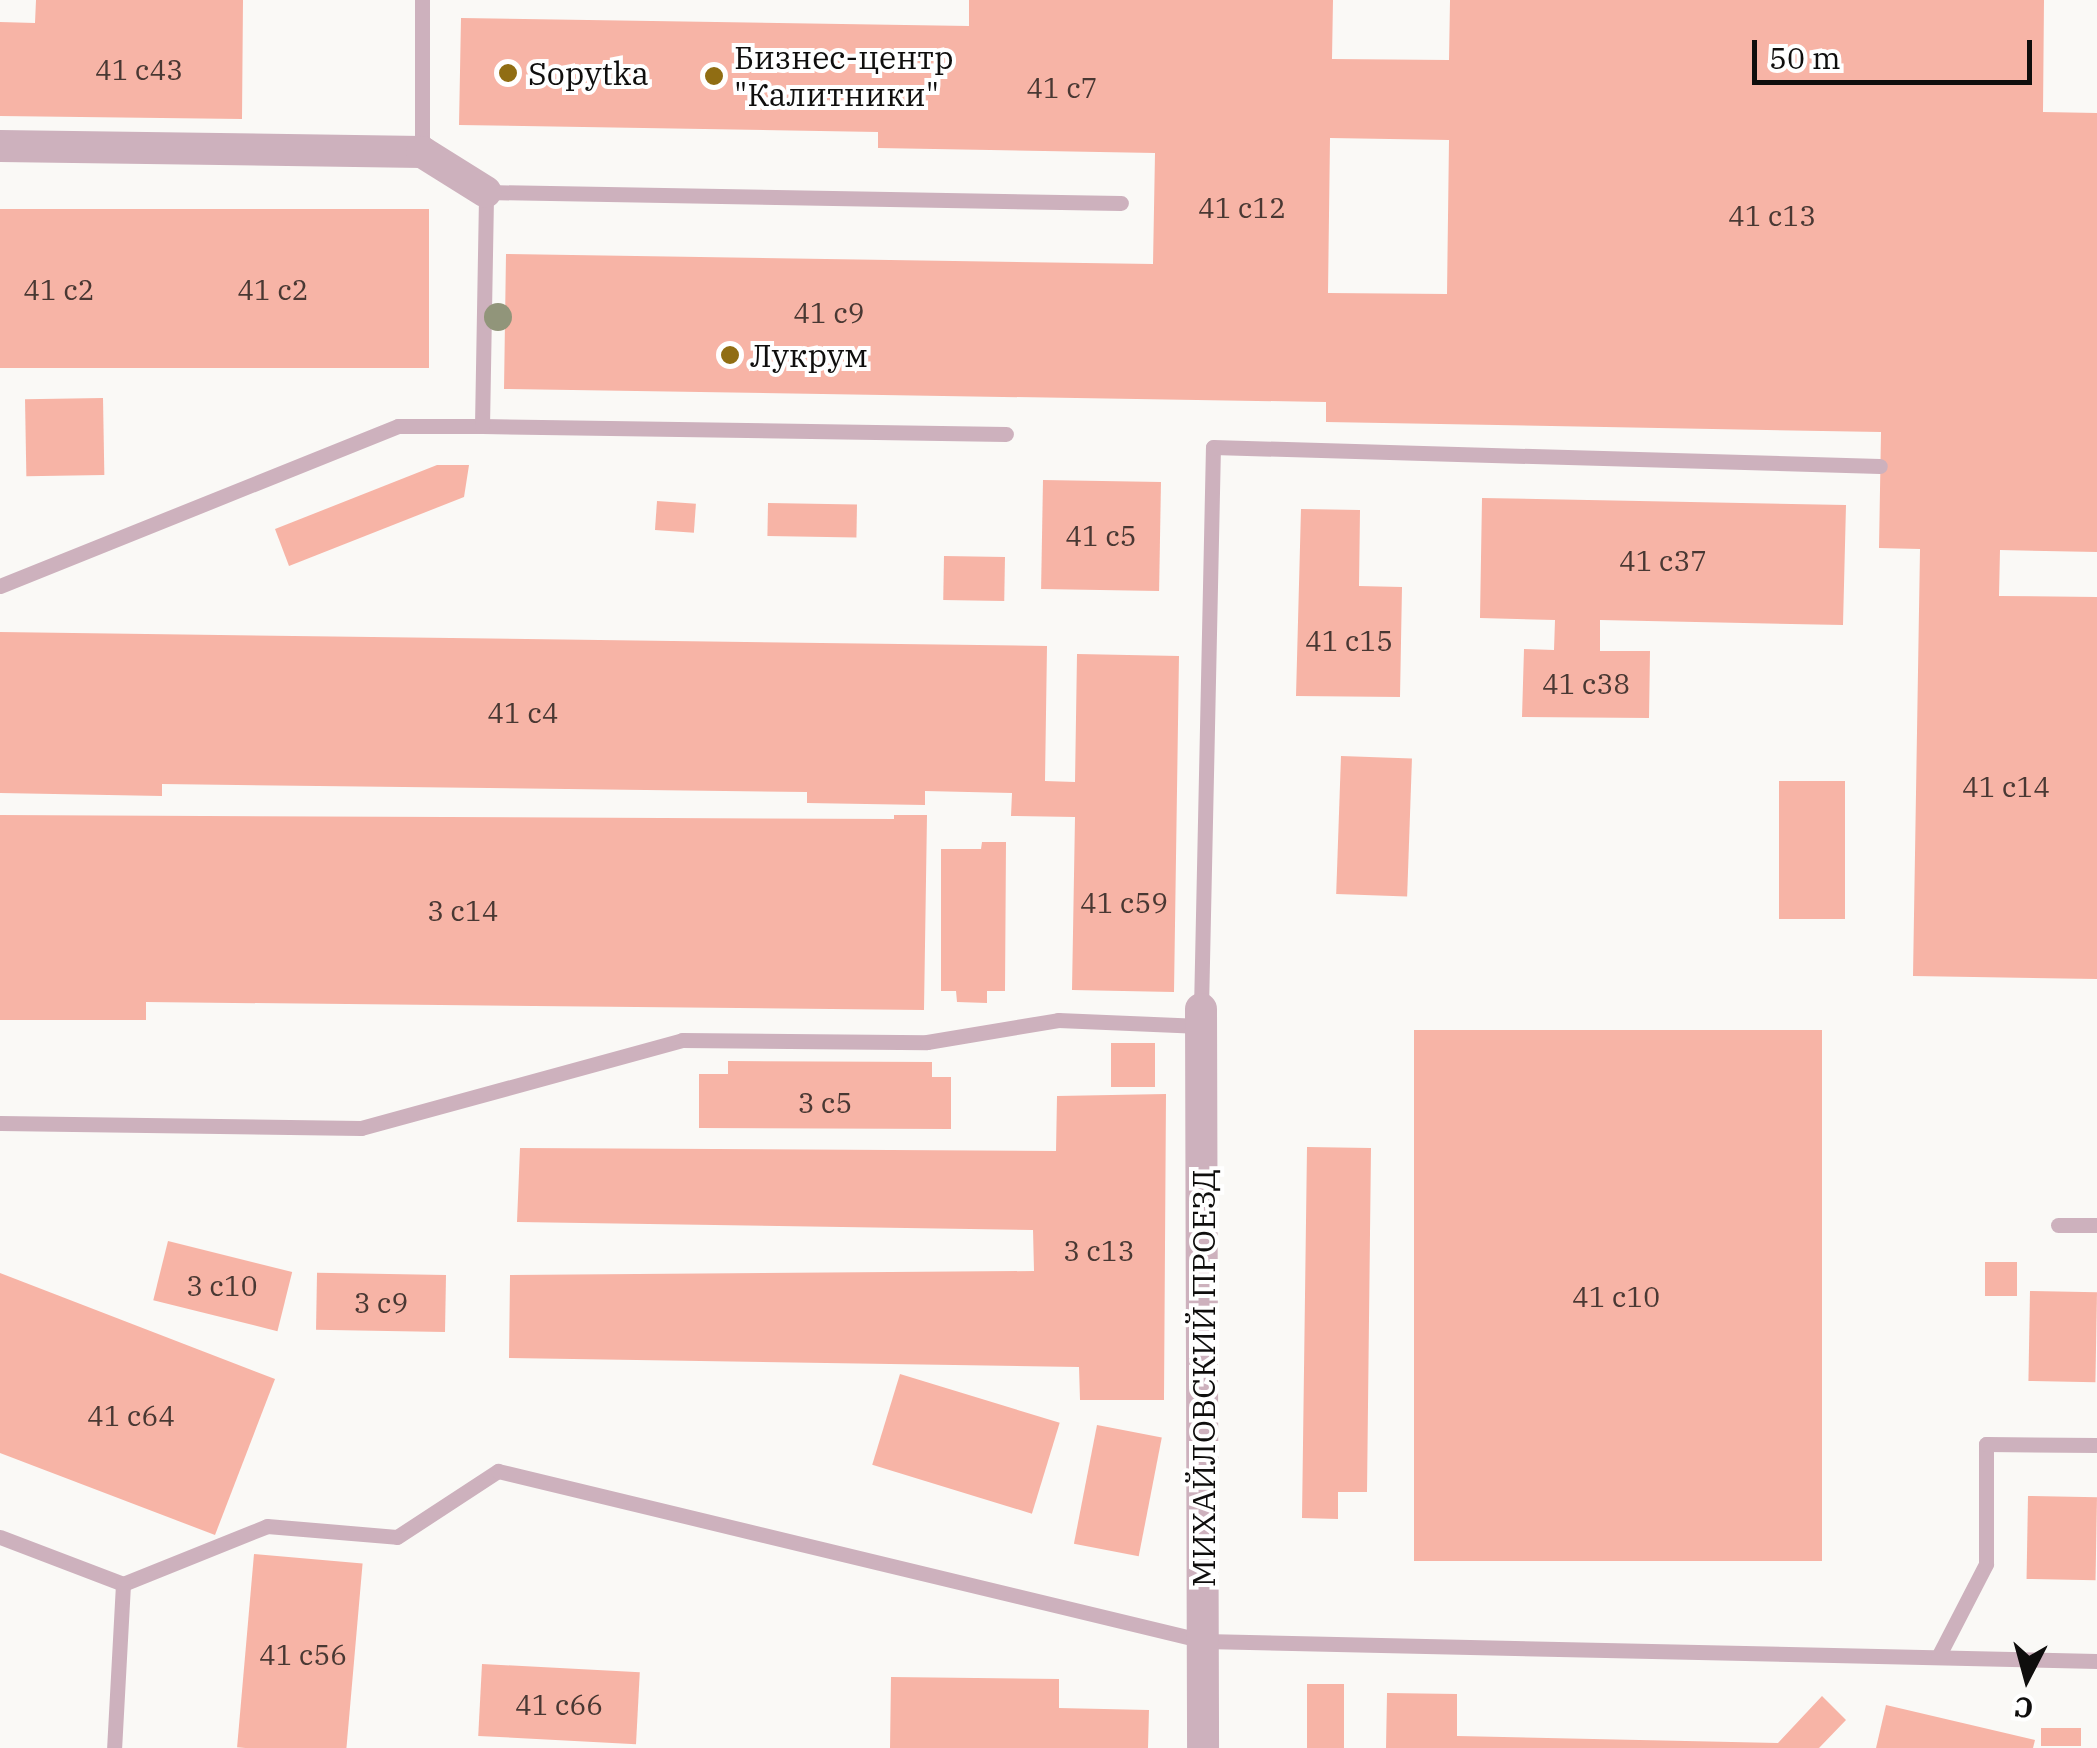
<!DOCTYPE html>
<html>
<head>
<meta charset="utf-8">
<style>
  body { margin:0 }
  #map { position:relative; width:2097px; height:1748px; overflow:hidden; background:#faf9f6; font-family:"IBM Plex Serif",serif }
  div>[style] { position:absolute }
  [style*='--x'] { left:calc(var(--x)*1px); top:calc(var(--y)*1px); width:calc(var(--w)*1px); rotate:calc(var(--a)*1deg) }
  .building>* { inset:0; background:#f7b4a6; transform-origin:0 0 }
  .service>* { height:15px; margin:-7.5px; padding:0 7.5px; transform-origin:7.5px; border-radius:7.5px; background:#cdb1bd }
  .minor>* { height:32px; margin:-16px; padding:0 16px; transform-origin:16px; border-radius:16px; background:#cdb1bd }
  .trees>* { width:28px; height:28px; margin:-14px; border-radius:50%; background:#91957a }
  .dots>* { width:28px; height:28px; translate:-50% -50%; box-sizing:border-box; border:5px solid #fff; border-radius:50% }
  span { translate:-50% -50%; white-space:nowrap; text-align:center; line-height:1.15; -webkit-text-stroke:8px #fff; paint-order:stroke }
  .number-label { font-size:28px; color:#493833 }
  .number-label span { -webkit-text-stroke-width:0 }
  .poi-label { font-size:32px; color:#0f0e0d }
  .left { translate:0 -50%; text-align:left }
  .street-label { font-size:32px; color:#0f0e0d }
  .north { position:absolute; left:1977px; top:1628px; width:100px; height:100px; -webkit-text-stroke:8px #fff; paint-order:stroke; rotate:186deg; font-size:28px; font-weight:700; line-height:40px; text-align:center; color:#0f0e0d }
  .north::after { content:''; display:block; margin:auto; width:35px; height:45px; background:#0f0e0d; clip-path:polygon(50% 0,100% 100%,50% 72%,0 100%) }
  .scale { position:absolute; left:1752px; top:40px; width:280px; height:45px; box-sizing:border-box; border:5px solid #0f0e0d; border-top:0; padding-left:12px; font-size:30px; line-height:35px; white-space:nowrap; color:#0f0e0d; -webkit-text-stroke:8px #fff; paint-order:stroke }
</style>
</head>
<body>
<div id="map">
  <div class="building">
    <i style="clip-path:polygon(36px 0,243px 0,242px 119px,0 116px,0 22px,35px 23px)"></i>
    <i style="clip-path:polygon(evenodd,969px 0,1333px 0,1332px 59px,1449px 60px,1450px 0,2044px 0,2043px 112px,2097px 113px,2097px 552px,2000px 550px,1999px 596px,2097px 597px,2097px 979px,1913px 976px,1920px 549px,1879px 548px,1881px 432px,1326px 422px,1326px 402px,504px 389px,506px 254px,1153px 264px,1155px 153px,878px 148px,878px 132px,459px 125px,461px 18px,969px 26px,969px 0,1330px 138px,1449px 140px,1447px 294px,1328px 293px,1330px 138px)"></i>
    <i style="left:0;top:209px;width:429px;height:159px"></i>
    <i style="left:103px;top:398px;width:77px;height:78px;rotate:89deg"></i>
    <i style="clip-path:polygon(437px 465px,469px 465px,464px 497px,289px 566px,275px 529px)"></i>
    <i style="left:1043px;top:480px;width:118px;height:109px;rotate:1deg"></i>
    <i style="clip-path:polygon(1482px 498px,1846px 505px,1843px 625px,1600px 620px,1600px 651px,1650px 651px,1649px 718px,1522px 717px,1524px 649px,1554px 650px,1555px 620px,1480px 618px)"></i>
    <i style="left:657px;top:501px;width:39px;height:29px;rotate:4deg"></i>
    <i style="left:768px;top:503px;width:89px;height:33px;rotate:1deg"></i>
    <i style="clip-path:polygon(1301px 509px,1360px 510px,1359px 586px,1402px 587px,1400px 697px,1296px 696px)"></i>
    <i style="left:944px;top:556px;width:61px;height:44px;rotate:1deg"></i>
    <i style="clip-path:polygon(0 632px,1047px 646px,1045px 781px,1075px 782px,1077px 654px,1179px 656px,1174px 992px,1072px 990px,1075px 817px,1011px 816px,1012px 793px,925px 791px,925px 805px,807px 803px,807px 792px,162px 784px,162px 796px,0 793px)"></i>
    <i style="left:1341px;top:756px;width:71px;height:138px;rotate:2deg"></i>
    <i style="left:1779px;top:781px;width:66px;height:138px"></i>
    <i style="clip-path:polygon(0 815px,894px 819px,894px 815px,927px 815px,924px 1010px,146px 1002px,146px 1020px,0 1020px)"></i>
    <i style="clip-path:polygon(982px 842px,1006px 842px,1005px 991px,987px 991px,987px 1003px,957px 1002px,956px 991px,941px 991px,941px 849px,981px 849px)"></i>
    <i style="left:1414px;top:1030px;width:408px;height:531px"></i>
    <i style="left:1111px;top:1043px;width:44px;height:44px"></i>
    <i style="clip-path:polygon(728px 1061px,932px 1062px,932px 1077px,951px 1077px,951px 1129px,699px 1128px,699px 1074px,728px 1074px)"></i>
    <i style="clip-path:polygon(1166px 1094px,1164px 1400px,1080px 1400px,1079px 1367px,509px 1358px,510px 1275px,1034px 1271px,1033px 1230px,517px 1222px,520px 1148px,1056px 1151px,1057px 1096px)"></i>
    <i style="clip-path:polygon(1307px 1147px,1371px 1148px,1367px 1492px,1338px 1492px,1338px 1519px,1302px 1518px)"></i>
    <i style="left:168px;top:1241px;width:128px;height:61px;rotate:14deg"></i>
    <i style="left:1985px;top:1262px;width:32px;height:34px"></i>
    <i style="clip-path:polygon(0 1273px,275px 1379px,215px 1535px,0 1453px)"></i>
    <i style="left:446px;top:1275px;width:57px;height:129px;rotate:91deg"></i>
    <i style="left:2030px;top:1291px;width:67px;height:90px;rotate:1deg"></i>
    <i style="left:900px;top:1374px;width:167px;height:95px;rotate:17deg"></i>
    <i style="left:1097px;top:1425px;width:66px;height:121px;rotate:11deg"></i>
    <i style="left:2028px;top:1496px;width:69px;height:83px;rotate:1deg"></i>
    <i style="left:254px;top:1554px;width:109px;height:194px;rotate:5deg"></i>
    <i style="left:482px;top:1664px;width:158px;height:72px;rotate:3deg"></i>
    <i style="clip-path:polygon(891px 1677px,1059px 1679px,1059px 1708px,1149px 1710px,1148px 1748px,890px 1748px)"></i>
    <i style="left:1307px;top:1684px;width:37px;height:64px"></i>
    <i style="clip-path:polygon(1387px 1693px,1457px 1694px,1457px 1736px,1778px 1743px,1822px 1696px,1846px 1720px,1819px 1748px,1386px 1748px)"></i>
    <i style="clip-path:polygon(1886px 1705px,2035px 1740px,2033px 1748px,1876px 1748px)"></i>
    <i style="left:2041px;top:1728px;width:40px;height:18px"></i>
  </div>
  <div class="service">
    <i style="--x:422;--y:152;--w:152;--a:-90"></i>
    <i style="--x:482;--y:426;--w:524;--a:0.87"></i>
    <i style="--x:0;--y:586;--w:429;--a:-21.9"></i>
    <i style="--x:398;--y:426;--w:84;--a:0"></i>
    <i style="--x:482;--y:426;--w:234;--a:-89"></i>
    <i style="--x:486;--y:192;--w:635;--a:0.99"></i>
    <i style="--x:1201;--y:1009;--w:562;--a:-88.78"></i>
    <i style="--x:1213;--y:447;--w:667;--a:1.63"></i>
    <i style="--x:0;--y:1123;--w:361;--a:0.8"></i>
    <i style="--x:361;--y:1128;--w:333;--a:-15.3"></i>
    <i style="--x:682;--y:1040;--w:245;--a:0.5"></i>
    <i style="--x:927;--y:1042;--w:133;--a:-9.5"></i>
    <i style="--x:1058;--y:1020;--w:143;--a:2.4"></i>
    <i style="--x:2058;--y:1225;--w:39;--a:0"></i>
    <i style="--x:0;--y:1537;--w:132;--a:20.9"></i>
    <i style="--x:123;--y:1584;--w:164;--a:93.1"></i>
    <i style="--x:123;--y:1584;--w:155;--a:-21.9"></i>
    <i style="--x:267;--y:1526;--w:130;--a:4.8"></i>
    <i style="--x:397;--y:1537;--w:121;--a:-33.2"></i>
    <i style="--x:498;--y:1471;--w:726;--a:13.54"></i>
    <i style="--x:1204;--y:1641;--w:893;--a:1.28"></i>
    <i style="--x:1938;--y:1657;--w:105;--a:-62.7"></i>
    <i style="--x:1986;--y:1564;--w:120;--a:-90"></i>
    <i style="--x:1986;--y:1444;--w:111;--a:0.5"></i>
  </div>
  <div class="minor">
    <i style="--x:0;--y:146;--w:422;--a:0.8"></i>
    <i style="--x:422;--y:152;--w:75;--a:32"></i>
    <i style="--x:1201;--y:1009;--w:739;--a:89.84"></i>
  </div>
  <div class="trees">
    <i style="left:498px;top:317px"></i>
  </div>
  <div class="dots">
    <i style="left:508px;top:73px;background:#906d13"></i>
    <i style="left:714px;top:76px;background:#906d13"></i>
    <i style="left:730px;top:355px;background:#906d13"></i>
  </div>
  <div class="number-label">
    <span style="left:139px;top:70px">41 с43</span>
    <span style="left:1062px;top:88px">41 с7</span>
    <span style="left:1242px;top:208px">41 с12</span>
    <span style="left:1772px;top:216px">41 с13</span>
    <span style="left:59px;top:290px">41 с2</span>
    <span style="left:273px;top:290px">41 с2</span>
    <span style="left:829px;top:313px">41 с9</span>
    <span style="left:1101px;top:536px">41 с5</span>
    <span style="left:1663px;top:561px">41 с37</span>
    <span style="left:1349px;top:641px">41 с15</span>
    <span style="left:1586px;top:684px">41 с38</span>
    <span style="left:523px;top:713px">41 с4</span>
    <span style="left:2006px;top:787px">41 с14</span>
    <span style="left:1124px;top:903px">41 с59</span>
    <span style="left:463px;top:911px">3 с14</span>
    <span style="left:825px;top:1103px">3 с5</span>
    <span style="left:1099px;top:1251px">3 с13</span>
    <span style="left:222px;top:1286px">3 с10</span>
    <span style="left:1616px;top:1297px">41 с10</span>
    <span style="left:381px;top:1303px">3 с9</span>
    <span style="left:131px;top:1416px">41 с64</span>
    <span style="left:303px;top:1655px">41 с56</span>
    <span style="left:559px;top:1705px">41 с66</span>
  </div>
  <div class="poi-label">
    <span class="left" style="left:734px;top:76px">Бизнес-центр<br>"Калитники"</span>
    <span class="left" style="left:528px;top:73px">Sopytka</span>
    <span class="left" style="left:750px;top:355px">Лукрум</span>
  </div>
  <div class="street-label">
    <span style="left:1203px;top:1378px;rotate:-90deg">МИХАЙЛОВСКИЙ ПРОЕЗД</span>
  </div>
  <div class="north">С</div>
  <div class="scale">50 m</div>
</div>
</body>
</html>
